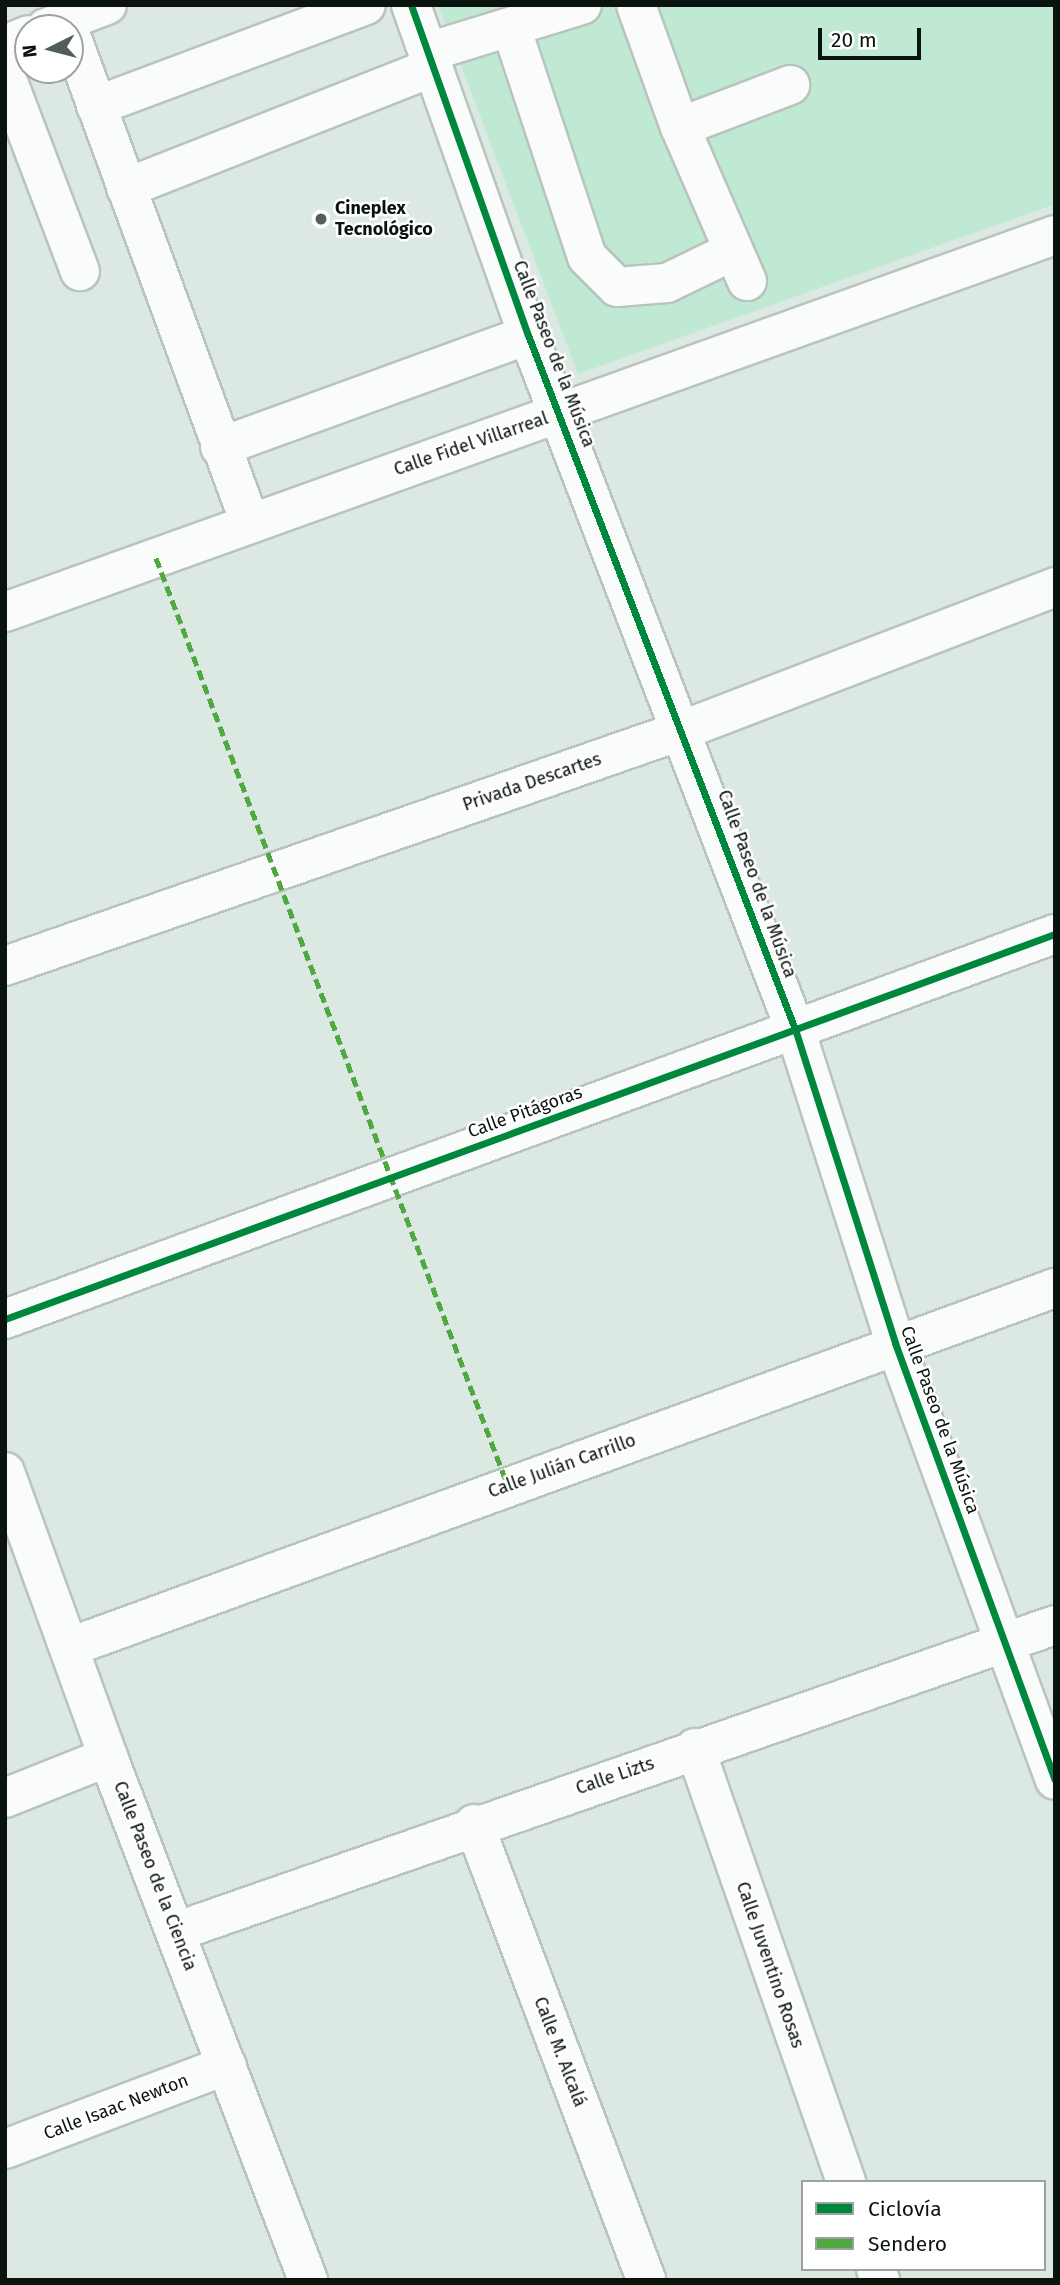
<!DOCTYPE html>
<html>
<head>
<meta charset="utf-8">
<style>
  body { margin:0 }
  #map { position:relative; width:1060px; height:2285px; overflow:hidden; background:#dbe9e2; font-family:"Fira Sans",sans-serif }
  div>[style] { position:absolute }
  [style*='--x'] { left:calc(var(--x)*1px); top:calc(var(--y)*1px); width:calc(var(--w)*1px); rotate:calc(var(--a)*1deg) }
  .green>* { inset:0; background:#c0e9d4 }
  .roads { filter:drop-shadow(2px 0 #b9c4be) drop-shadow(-2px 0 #b9c4be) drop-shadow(0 2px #b9c4be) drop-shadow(0 -2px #b9c4be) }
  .minor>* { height:38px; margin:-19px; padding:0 19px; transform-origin:19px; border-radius:19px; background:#fafcfb }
  .quiet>* { height:5px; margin-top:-2.5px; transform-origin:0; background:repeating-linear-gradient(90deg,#50a841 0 10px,transparent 0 15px) }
  .cycleway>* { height:7px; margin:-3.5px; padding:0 3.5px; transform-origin:3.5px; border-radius:3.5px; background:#00873e }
  .dots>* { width:19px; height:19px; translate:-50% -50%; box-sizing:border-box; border:4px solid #fff; border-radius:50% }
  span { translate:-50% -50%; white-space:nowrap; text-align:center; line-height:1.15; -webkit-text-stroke:5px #fff; paint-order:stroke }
  .poi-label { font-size:18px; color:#0a130e; font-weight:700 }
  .left { translate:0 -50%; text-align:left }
  .street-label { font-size:18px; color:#0a130e }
  .frame { position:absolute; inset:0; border:7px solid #0a130e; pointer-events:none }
  .legend { position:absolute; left:801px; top:2180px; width:245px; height:91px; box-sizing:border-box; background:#fff; border:2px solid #9da19f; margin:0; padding:9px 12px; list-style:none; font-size:21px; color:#0a130e }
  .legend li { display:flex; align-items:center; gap:14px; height:35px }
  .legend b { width:35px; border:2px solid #9da19f }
  .north { position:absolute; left:14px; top:14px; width:70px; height:70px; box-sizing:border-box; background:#fff; border:2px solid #9da19f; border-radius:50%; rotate:264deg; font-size:19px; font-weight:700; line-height:28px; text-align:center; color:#0a130e }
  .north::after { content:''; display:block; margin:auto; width:24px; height:32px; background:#535e58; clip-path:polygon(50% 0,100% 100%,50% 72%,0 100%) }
  .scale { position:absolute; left:818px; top:28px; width:103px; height:32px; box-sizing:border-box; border:4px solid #0a130e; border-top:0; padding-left:9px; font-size:21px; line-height:24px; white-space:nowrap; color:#0a130e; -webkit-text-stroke:5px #fff; paint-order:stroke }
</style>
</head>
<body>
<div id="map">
  <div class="green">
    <i style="clip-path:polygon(438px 5px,1055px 5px,1055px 204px,578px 374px)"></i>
  </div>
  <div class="roads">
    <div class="minor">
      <i style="--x:411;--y:5;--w:350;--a:70.5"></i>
      <i style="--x:528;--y:335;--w:744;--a:68.96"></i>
      <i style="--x:795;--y:1029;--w:330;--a:72.3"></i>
      <i style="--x:895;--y:1343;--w:465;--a:69.9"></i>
      <i style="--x:636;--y:5;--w:130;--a:70.2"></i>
      <i style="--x:680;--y:127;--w:168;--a:66.5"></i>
      <i style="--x:511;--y:27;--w:242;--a:71.7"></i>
      <i style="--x:587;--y:257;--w:42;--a:45"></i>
      <i style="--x:617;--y:287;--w:50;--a:-4.6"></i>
      <i style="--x:667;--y:283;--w:73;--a:-25.9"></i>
      <i style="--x:46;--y:28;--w:65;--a:-20.7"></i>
      <i style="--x:70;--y:33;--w:522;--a:69.83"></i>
      <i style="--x:5;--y:45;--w:25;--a:-23"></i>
      <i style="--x:428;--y:52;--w:161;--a:-17"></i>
      <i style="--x:5;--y:74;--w:211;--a:69.2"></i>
      <i style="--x:96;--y:106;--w:288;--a:-20.5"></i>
      <i style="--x:680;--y:127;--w:118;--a:-20.9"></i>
      <i style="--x:126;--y:188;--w:330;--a:-21.5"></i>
      <i style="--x:220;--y:447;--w:328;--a:-20"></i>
      <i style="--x:5;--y:612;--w:1116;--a:-19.75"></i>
      <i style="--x:5;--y:966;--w:718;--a:-19.19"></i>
      <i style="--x:683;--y:730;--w:399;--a:-21"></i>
      <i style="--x:5;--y:1319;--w:1118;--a:-20.14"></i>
      <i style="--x:5;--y:1472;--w:303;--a:70.1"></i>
      <i style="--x:108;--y:1757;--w:560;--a:69.07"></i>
      <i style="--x:70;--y:1647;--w:1048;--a:-20.03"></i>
      <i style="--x:695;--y:1748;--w:460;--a:70.8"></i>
      <i style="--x:5;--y:1798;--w:111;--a:-21.7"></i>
      <i style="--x:474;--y:1824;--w:487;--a:69.3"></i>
      <i style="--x:178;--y:1931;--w:929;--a:-19.23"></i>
      <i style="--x:5;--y:2149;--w:237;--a:-20.7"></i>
      <i style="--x:876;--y:2269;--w:12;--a:70"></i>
    </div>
  </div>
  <div class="quiet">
    <i style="--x:156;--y:558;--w:993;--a:69.23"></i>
  </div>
  <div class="cycleway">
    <i style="--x:411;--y:5;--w:350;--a:70.5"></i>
    <i style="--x:528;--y:335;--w:744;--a:68.96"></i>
    <i style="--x:795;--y:1029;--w:330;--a:72.3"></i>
    <i style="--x:895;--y:1343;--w:465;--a:69.9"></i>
    <i style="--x:5;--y:1319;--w:1118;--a:-20.14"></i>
  </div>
  <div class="dots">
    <i style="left:321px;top:219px;background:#535e58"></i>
  </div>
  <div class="poi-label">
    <span class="left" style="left:335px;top:219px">Cineplex<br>Tecnológico</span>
  </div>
  <div class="street-label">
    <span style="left:554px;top:354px;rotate:69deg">Calle Paseo de la Música</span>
    <span style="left:471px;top:444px;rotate:-19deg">Calle Fidel Villarreal</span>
    <span style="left:532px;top:782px;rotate:-19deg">Privada Descartes</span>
    <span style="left:757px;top:884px;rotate:70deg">Calle Paseo de la Música</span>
    <span style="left:525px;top:1112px;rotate:-20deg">Calle Pitágoras</span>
    <span style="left:940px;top:1420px;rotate:70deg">Calle Paseo de la Música</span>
    <span style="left:562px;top:1466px;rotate:-20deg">Calle Julián Carrillo</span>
    <span style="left:615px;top:1776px;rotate:-19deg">Calle Lizts</span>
    <span style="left:155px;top:1876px;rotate:69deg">Calle Paseo de la Ciencia</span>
    <span style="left:770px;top:1965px;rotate:71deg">Calle Juventino Rosas</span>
    <span style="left:560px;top:2052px;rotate:69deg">Calle M. Alcalá</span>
    <span style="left:116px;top:2107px;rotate:-21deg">Calle Isaac Newton</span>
  </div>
  <div class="frame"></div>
  <ul class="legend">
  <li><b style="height:9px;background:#00873e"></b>Ciclovía</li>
  <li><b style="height:9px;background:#50a841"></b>Sendero</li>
  </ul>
  <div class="north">N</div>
  <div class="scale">20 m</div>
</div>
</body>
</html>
